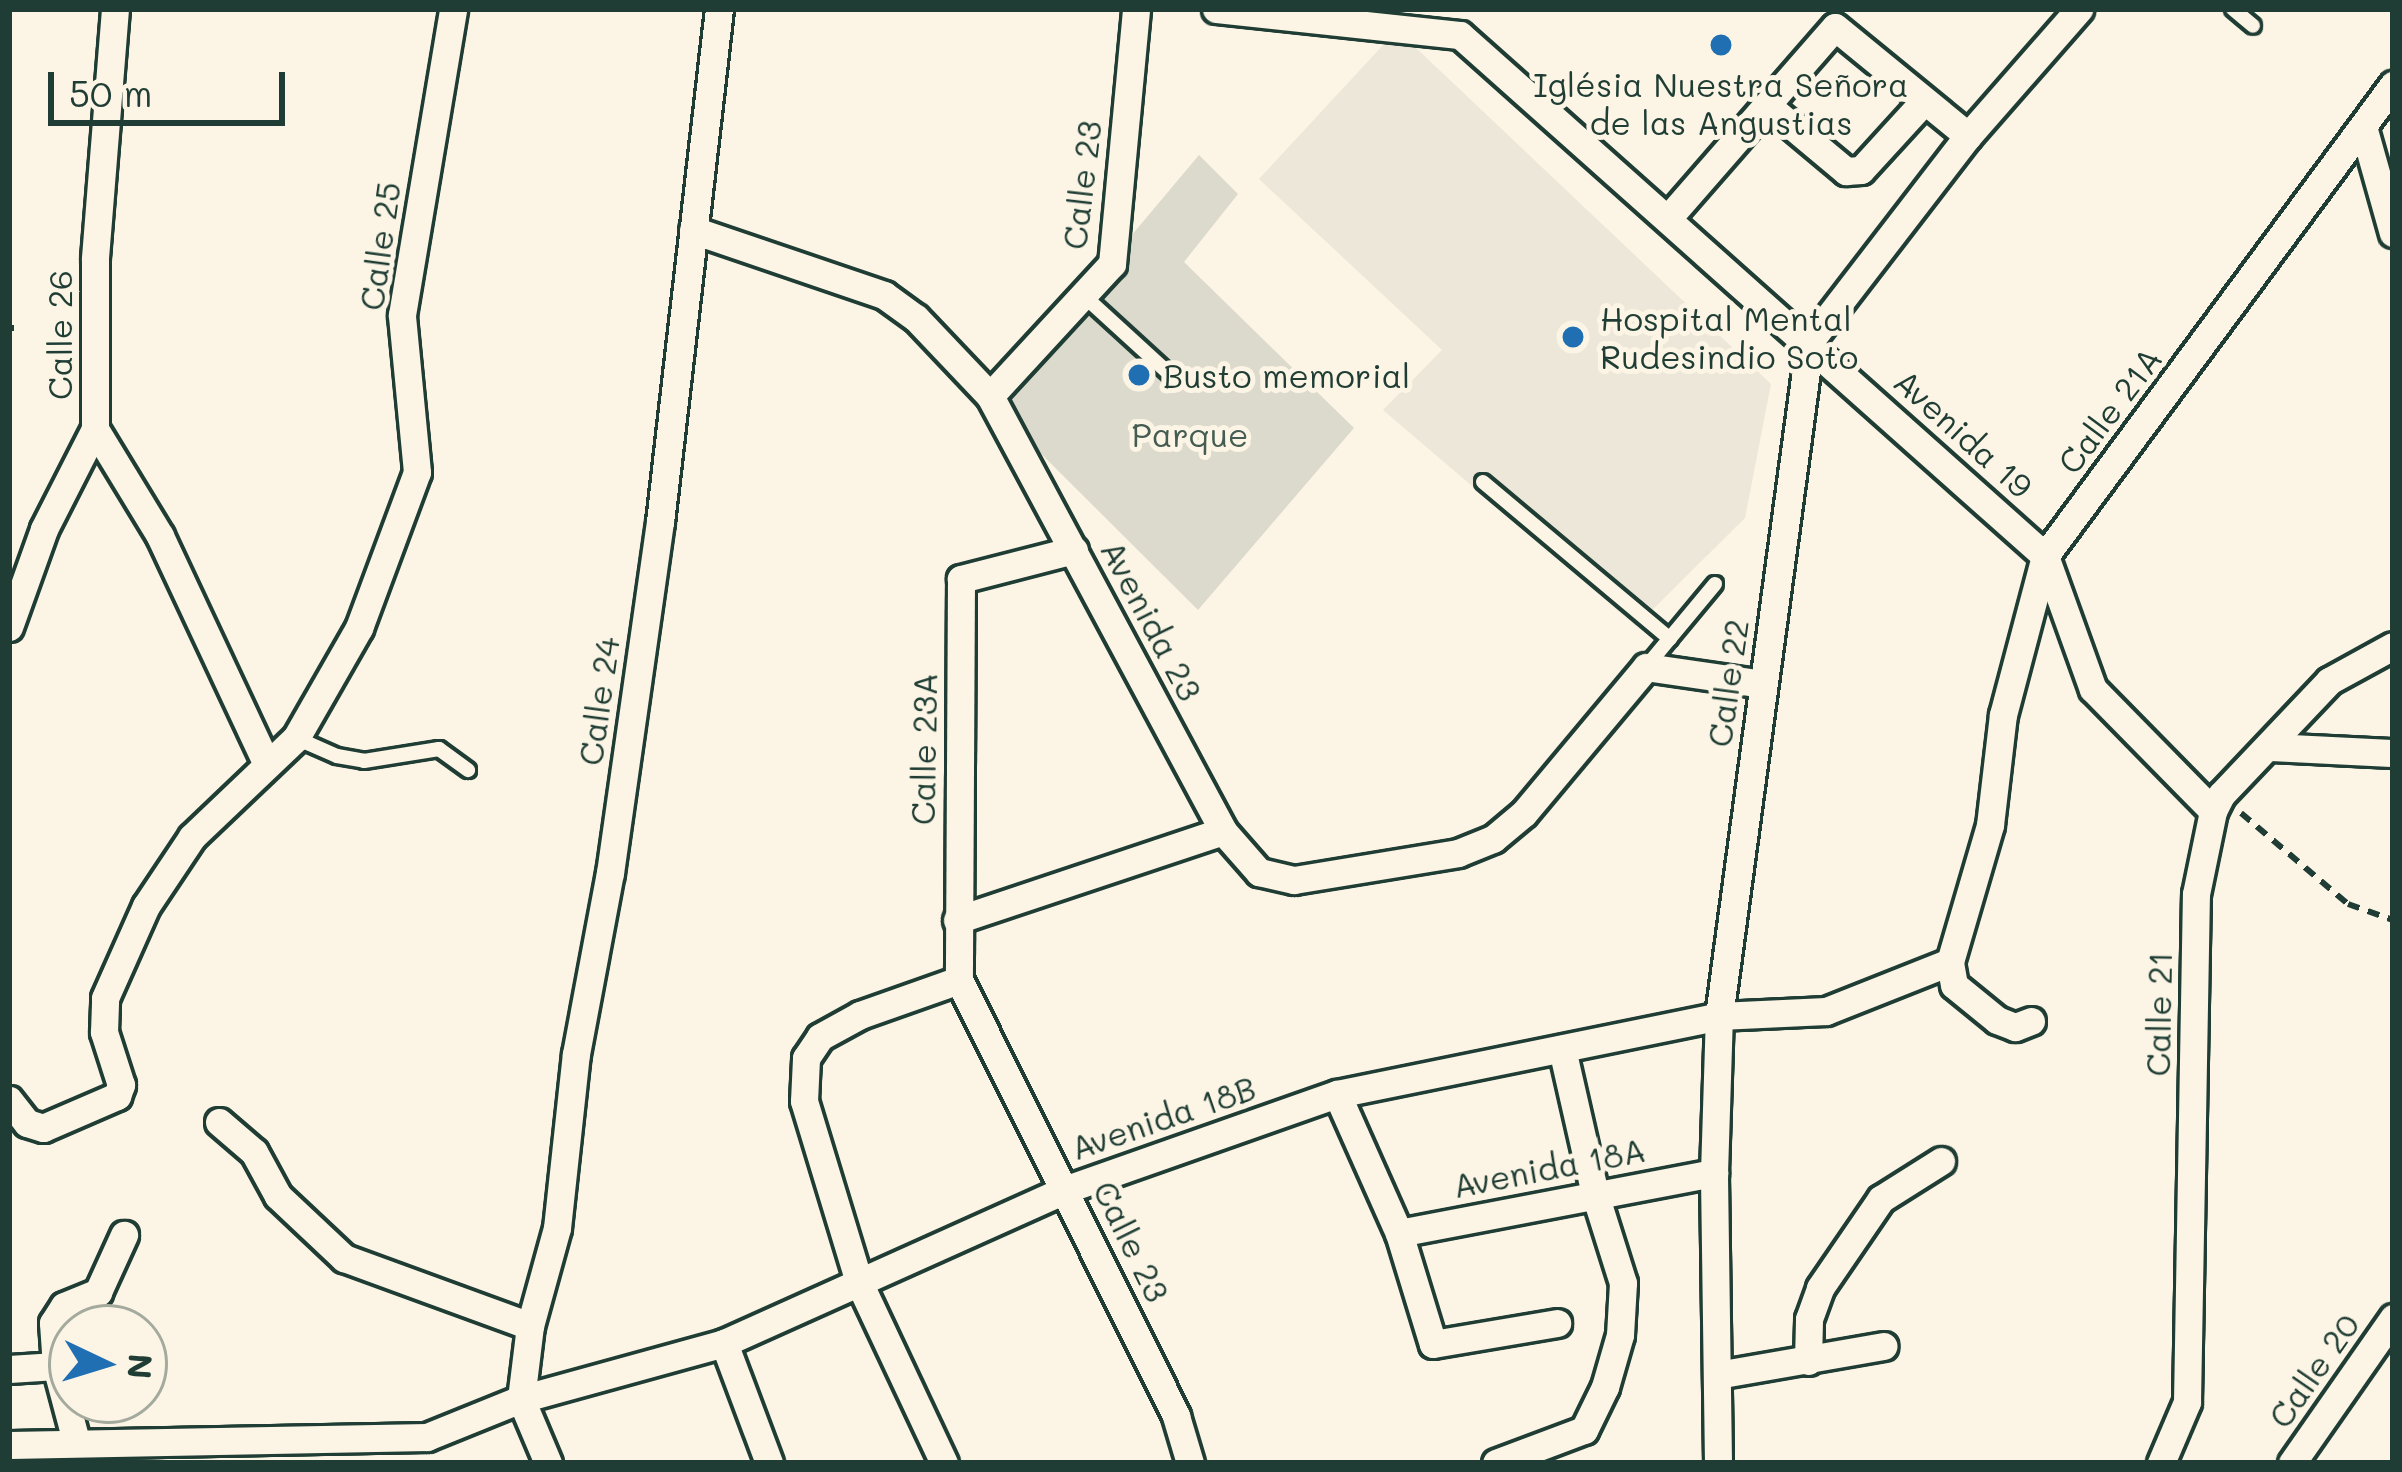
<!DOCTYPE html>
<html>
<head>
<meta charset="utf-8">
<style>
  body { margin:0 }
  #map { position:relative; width:2402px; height:1472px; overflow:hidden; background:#fcf5e5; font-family:Mali,sans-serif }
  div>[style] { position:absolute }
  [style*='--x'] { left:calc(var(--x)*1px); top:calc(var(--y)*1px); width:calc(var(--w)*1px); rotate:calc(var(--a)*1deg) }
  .built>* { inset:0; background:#ece7d8 }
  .green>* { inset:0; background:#dcdacc }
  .path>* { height:6px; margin-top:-3px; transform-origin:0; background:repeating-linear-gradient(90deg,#1f3d34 0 12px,transparent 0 21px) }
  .roads { filter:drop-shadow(3px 0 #1f3d34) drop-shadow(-3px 0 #1f3d34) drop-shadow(0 3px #1f3d34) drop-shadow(0 -3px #1f3d34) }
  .service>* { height:14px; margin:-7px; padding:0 7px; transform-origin:7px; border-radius:7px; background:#fcf5e5 }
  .minor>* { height:27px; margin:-13.5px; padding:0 13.5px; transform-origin:13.5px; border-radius:13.5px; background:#fcf5e5 }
  .dots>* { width:33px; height:33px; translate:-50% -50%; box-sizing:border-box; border:6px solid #fcf5e5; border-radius:50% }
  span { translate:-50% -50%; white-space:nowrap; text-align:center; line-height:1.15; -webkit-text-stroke:10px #fcf5e5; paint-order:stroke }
  .poi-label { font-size:33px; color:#1f3d34 }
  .left { translate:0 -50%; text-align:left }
  .street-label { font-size:33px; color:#1f3d34 }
  .park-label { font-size:33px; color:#455c52 }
  .frame { position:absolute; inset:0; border:12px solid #1f3d34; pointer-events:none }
  .north { position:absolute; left:48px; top:1304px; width:120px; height:120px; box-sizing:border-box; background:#fcf5e5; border:3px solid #a4ab9e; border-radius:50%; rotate:94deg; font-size:33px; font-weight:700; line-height:48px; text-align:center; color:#1f3d34 }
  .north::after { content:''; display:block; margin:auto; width:42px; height:54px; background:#1f6fb2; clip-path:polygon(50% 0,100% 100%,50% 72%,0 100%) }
  .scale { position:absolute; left:48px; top:72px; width:237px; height:54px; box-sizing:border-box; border:6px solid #1f3d34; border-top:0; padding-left:15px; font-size:36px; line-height:42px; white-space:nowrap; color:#1f3d34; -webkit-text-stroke:9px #fcf5e5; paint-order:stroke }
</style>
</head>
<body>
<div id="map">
  <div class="built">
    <i style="clip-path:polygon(1397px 30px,1771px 384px,1745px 518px,1636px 626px,1383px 410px,1442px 350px,1259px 179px)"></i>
  </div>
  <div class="green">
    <i style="clip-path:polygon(1199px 155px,1238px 194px,1184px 262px,1354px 428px,1198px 610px,980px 393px,1110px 261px)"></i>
  </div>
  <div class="path">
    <i style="--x:9;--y:328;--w:5;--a:0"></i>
    <i style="--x:2241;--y:813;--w:140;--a:40.4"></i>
    <i style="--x:2348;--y:904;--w:48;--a:19.6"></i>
  </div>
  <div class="roads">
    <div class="service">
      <i style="--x:2233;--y:9;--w:26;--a:40"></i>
      <i style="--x:1084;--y:296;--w:123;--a:42.4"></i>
      <i style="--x:1483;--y:482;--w:244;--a:40"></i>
      <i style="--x:1646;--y:667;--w:108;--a:-50.3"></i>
      <i style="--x:296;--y:738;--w:45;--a:23.7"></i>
      <i style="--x:337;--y:756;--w:27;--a:10"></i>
      <i style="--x:364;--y:761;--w:76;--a:-9.1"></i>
      <i style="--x:439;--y:749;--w:36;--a:36"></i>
    </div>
    <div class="minor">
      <i style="--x:115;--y:9;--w:251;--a:94.6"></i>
      <i style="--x:95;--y:259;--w:170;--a:90"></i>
      <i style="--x:95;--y:429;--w:125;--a:58.7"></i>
      <i style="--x:160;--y:536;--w:252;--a:64.9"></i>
      <i style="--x:1216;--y:9;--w:245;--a:6.1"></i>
      <i style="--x:1460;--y:35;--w:783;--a:41.69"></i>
      <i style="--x:2045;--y:556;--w:141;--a:70.2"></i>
      <i style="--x:2093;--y:689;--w:171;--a:45.5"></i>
      <i style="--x:1768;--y:106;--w:102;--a:39.8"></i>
      <i style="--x:1846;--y:171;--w:15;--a:-4"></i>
      <i style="--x:1861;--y:170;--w:92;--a:-47.6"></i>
      <i style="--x:2364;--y:130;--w:107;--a:74.3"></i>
      <i style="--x:1669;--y:217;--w:252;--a:-48.9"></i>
      <i style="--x:1835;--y:27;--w:172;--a:39.3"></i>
      <i style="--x:693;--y:230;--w:202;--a:18.8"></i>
      <i style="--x:884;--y:295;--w:39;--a:36"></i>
      <i style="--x:916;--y:318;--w:108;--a:46.5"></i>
      <i style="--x:990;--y:396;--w:493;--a:61.8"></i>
      <i style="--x:1223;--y:831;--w:55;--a:48.7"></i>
      <i style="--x:1259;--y:872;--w:36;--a:13"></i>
      <i style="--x:1294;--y:880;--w:166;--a:-9.3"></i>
      <i style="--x:1458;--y:853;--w:38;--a:-22"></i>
      <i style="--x:1493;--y:839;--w:40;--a:-40"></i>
      <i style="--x:1524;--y:813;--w:190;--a:-50.1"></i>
      <i style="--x:1646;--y:667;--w:118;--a:8.3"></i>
      <i style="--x:990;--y:396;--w:180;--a:-47.3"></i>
      <i style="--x:1112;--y:264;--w:256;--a:-84.6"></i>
      <i style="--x:1074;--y:550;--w:117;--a:165.6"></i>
      <i style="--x:961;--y:579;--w:401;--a:90.3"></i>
      <i style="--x:959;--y:980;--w:487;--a:63.5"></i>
      <i style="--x:1176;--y:1416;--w:49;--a:73.4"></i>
      <i style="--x:9;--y:627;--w:104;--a:-70.3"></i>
      <i style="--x:44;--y:529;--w:112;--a:-63"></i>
      <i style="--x:2269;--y:747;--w:124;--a:2.8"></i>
      <i style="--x:957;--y:920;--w:280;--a:-18.5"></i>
      <i style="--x:2031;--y:1021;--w:17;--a:159"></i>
      <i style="--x:2015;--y:1027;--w:19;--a:-159"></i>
      <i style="--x:1997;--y:1020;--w:55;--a:-140.9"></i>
      <i style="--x:1954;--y:985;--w:23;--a:-100"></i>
      <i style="--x:1950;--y:962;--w:143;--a:-73.7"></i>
      <i style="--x:1990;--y:825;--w:111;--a:-83.3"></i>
      <i style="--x:2003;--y:715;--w:164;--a:-75.2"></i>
      <i style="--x:2045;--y:556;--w:586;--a:-53.54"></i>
      <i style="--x:1337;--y:1094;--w:152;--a:66"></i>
      <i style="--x:1399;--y:1233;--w:116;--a:73"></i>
      <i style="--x:1433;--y:1344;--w:126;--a:-9.6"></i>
      <i style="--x:9;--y:1100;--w:29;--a:52"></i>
      <i style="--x:27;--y:1123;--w:17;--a:17"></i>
      <i style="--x:43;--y:1128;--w:81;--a:-23.4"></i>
      <i style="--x:117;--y:1096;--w:12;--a:-70"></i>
      <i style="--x:121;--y:1085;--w:56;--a:-107.8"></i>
      <i style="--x:104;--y:1032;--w:34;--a:-88"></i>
      <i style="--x:105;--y:998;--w:101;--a:-66"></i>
      <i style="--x:146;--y:906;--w:83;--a:-56.3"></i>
      <i style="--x:192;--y:837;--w:144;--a:-43.6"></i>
      <i style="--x:296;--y:738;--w:127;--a:-60.2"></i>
      <i style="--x:359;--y:628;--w:166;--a:-69.6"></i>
      <i style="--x:417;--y:472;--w:158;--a:-95.5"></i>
      <i style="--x:402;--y:315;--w:310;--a:-80.5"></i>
      <i style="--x:219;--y:1122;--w:46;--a:40.6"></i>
      <i style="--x:254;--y:1152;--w:50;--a:61.4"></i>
      <i style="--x:278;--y:1196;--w:91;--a:43.2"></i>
      <i style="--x:344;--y:1258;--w:198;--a:20.1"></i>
      <i style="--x:1399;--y:1233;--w:321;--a:-10.8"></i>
      <i style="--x:724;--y:1343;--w:128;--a:69.4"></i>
      <i style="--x:1808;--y:1361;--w:42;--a:-88.6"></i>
      <i style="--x:1809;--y:1319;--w:33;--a:-70"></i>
      <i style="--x:1820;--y:1288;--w:108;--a:-55.6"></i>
      <i style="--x:1881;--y:1199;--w:71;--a:-32.3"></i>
      <i style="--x:9;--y:1369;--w:47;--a:-3.7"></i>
      <i style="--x:1717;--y:1375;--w:169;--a:-9.9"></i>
      <i style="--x:76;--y:1441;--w:78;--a:-104.9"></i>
      <i style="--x:56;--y:1366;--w:43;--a:-94"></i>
      <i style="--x:53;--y:1323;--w:20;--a:-57"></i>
      <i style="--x:64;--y:1306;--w:37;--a:-22"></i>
      <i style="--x:98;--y:1292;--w:63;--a:-65.5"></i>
      <i style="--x:9;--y:1445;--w:418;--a:-1.1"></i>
      <i style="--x:427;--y:1437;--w:101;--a:-22"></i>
      <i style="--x:521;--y:1399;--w:211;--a:-15.4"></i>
      <i style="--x:724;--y:1343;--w:376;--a:-24.2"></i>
      <i style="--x:1067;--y:1189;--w:286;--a:-19.4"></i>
      <i style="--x:1337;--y:1094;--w:390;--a:-11.5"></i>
      <i style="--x:1719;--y:1016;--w:107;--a:-2.7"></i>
      <i style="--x:1826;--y:1011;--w:133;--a:-21.6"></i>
      <i style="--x:548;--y:1463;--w:69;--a:-112.9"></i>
      <i style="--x:521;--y:1399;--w:74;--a:-83"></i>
      <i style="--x:530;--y:1326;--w:102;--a:-74.6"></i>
      <i style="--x:557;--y:1228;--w:175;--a:-83.8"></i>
      <i style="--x:576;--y:1054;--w:184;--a:-79.4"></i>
      <i style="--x:610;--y:873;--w:355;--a:-81.9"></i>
      <i style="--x:660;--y:522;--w:516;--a:-83.44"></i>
      <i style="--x:944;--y:1463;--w:200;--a:-115.2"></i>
      <i style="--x:859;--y:1282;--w:189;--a:-106.9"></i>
      <i style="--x:804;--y:1101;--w:43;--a:-87.3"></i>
      <i style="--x:806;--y:1058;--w:25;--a:-56"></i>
      <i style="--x:820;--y:1037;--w:46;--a:-28.8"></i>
      <i style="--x:860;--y:1015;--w:105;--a:-19.5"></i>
      <i style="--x:1496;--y:1463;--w:94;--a:-20.6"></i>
      <i style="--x:1584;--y:1430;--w:48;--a:-64"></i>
      <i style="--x:1605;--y:1387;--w:54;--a:-73.9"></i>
      <i style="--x:1620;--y:1335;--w:52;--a:-86.7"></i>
      <i style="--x:1623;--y:1283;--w:93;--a:-107.5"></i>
      <i style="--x:1595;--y:1194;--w:149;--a:-102.8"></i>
      <i style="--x:1718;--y:1463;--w:290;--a:-90.8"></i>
      <i style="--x:1714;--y:1173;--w:157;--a:-88.2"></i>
      <i style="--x:1719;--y:1016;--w:681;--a:-82.32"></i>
      <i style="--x:1810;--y:341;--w:259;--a:-52.4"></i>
      <i style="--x:1968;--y:136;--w:169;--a:-48.8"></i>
      <i style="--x:2161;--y:1463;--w:66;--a:-66.9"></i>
      <i style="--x:2187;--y:1402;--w:508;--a:-88.99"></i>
      <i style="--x:2196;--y:894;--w:85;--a:-78.4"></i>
      <i style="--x:2213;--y:811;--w:18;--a:-63"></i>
      <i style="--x:2221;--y:795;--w:157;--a:-46.5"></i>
      <i style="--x:2329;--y:681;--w:73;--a:-28.7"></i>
      <i style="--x:2292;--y:1463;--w:177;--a:-55.1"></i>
    </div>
  </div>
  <div class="dots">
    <i style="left:1721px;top:45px;background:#1f6fb2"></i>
    <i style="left:1573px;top:337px;background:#1f6fb2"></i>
    <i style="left:1139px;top:375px;background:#1f6fb2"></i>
  </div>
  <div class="poi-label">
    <span style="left:1721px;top:103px">Iglésia Nuestra Señora<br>de las Angustias</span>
    <span class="left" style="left:1600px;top:337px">Hospital Mental<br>Rudesindio Soto</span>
    <span class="left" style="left:1163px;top:375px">Busto memorial</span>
  </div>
  <div class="street-label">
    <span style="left:1081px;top:185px;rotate:-83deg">Calle 23</span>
    <span style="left:379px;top:246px;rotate:-82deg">Calle 25</span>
    <span style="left:59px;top:335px;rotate:-90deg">Calle 26</span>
    <span style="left:2109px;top:410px;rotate:-53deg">Calle 21A</span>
    <span style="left:1964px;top:433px;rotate:42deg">Avenida 19</span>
    <span style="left:1152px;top:620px;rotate:62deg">Avenida 23</span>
    <span style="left:1727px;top:683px;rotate:-82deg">Calle 22</span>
    <span style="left:598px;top:701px;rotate:-82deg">Calle 24</span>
    <span style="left:923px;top:749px;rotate:-89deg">Calle 23A</span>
    <span style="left:2158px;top:1014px;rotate:-89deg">Calle 21</span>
    <span style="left:1163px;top:1117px;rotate:-19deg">Avenida 18B</span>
    <span style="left:1549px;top:1167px;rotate:-11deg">Avenida 18A</span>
    <span style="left:1132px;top:1241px;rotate:64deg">Calle 23</span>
    <span style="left:2313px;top:1370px;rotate:-55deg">Calle 20</span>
  </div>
  <div class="park-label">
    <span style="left:1190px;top:434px">Parque</span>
  </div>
  <div class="frame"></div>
  <div class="north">N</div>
  <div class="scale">50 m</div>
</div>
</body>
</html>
